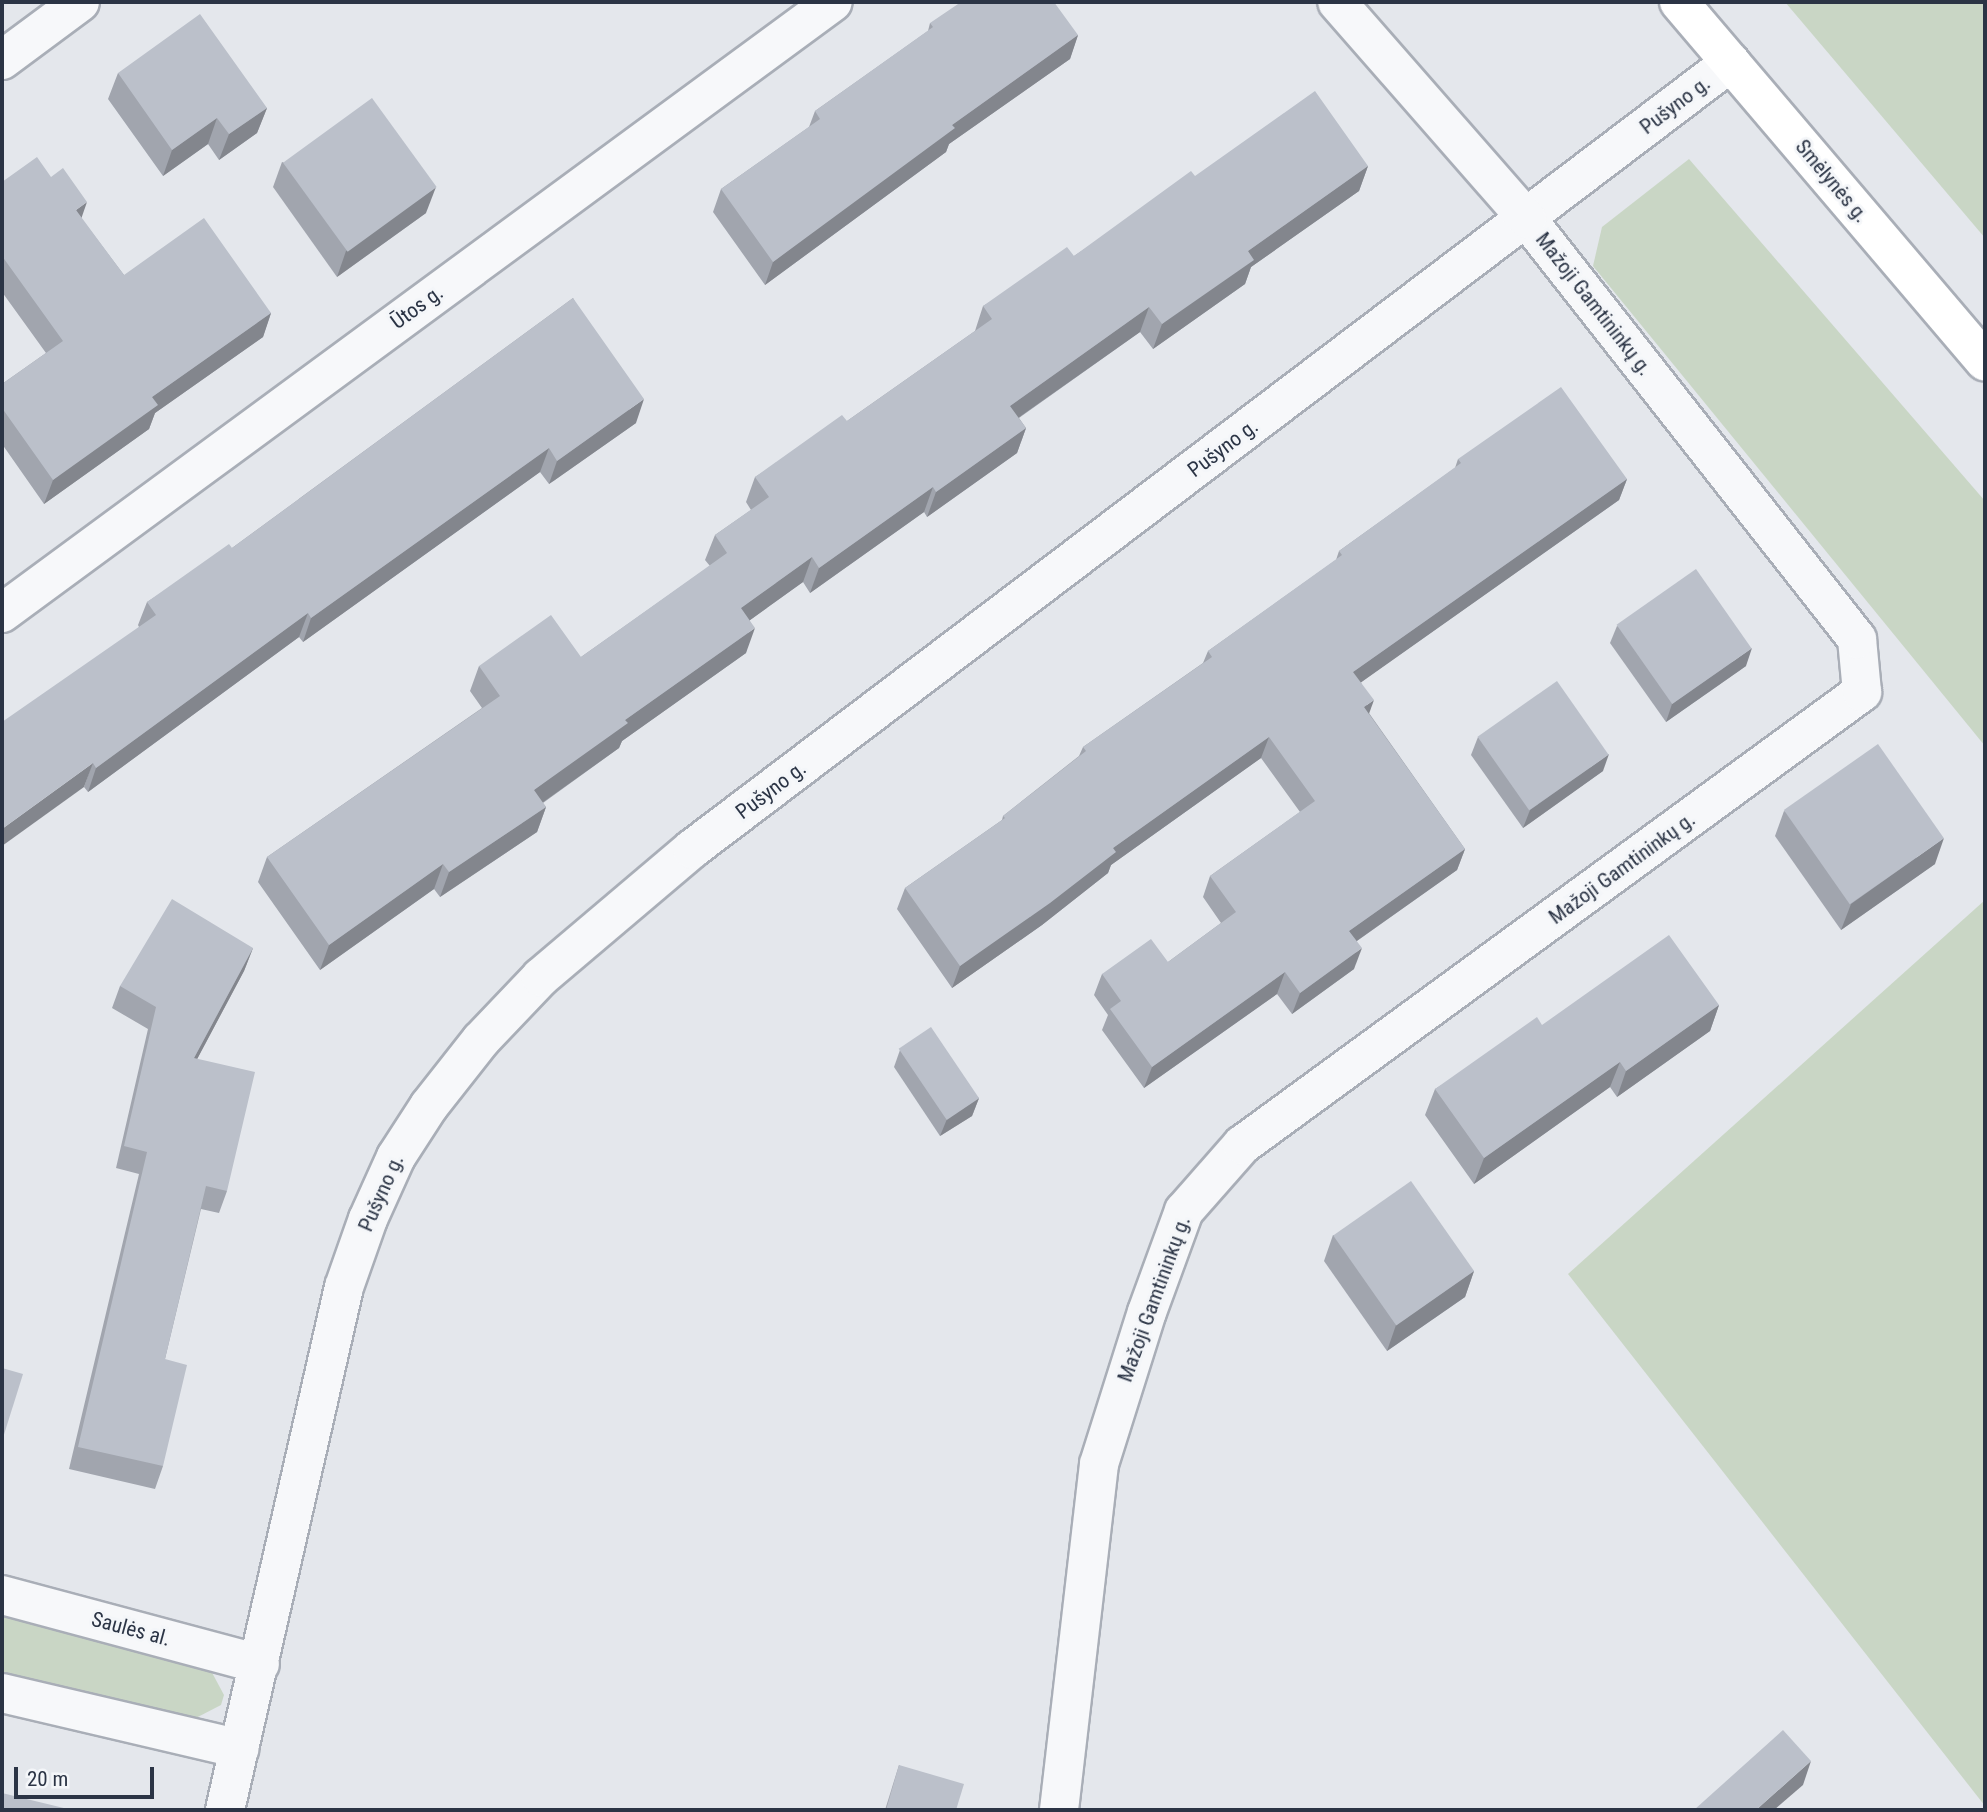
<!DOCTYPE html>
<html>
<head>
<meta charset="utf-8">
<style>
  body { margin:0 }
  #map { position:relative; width:1987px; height:1812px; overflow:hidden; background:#e4e7ec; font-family:"Roboto Condensed",sans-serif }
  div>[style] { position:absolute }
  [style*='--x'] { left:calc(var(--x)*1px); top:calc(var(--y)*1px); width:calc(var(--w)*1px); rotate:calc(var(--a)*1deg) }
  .green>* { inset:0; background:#c9d6c5 }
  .roads { filter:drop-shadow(2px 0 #a9aeb7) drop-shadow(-2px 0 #a9aeb7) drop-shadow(0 2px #a9aeb7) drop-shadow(0 -2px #a9aeb7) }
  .minor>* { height:38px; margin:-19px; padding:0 19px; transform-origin:19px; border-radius:19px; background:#f7f8fa }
  .highway>* { height:38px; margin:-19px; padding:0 19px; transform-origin:19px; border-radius:19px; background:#fff }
  .wall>* { inset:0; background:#a1a5ae }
  .shaded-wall>* { inset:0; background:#83868d }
  .building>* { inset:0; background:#bbc0ca; transform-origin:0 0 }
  span { translate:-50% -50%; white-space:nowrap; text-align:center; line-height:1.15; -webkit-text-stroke:6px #f4f6f9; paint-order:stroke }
  .street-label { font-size:21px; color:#2b3445 }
  .frame { position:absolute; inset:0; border:4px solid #2b3445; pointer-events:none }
  .scale { position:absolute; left:14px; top:1767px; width:140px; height:32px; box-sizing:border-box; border:4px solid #2b3445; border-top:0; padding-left:9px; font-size:21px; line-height:24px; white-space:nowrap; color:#2b3445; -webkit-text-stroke:5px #f4f6f9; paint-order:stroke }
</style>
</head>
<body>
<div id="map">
  <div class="green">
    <i style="clip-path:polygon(1785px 2px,1985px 2px,1985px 238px)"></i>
    <i style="clip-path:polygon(1689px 159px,1985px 501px,1985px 746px,1593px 266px,1602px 227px)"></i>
    <i style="clip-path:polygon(1985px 900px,1985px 1806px,1568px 1274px)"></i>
    <i style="clip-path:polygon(2px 1615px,209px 1667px,224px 1695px,221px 1705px,190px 1721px,2px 1680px)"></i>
  </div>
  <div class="roads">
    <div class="minor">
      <i style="--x:2;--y:60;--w:97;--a:-36.6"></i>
      <i style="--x:2;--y:613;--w:1031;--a:-36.33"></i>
      <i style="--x:2;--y:1595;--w:267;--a:15"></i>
      <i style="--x:2;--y:1693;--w:244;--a:13.2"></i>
      <i style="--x:225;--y:1810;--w:536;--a:-77.18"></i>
      <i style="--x:344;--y:1287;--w:72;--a:-70.6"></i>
      <i style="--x:368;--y:1219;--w:68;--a:-65.7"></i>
      <i style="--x:396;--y:1157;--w:61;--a:-57.1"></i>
      <i style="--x:429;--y:1106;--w:84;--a:-51.8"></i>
      <i style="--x:481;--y:1040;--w:87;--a:-46.4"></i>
      <i style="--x:541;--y:977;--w:198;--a:-40.3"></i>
      <i style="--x:692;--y:849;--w:1303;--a:-37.14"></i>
      <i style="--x:1059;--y:1810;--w:348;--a:-83.4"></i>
      <i style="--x:1099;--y:1464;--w:159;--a:-72.5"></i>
      <i style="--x:1147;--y:1312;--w:108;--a:-69.9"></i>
      <i style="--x:1184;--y:1211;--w:88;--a:-48.7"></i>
      <i style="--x:1242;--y:1145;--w:768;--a:-36.15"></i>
      <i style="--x:1862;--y:692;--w:53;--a:-95.4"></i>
      <i style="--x:1857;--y:639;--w:534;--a:-128.16"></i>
      <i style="--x:1527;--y:219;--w:288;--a:-131.2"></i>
    </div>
    <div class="highway">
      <i style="--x:1679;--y:2;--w:472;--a:49.6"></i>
    </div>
  </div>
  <div class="wall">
    <i style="clip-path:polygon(930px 23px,1078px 35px,1070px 59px,949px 144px,946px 152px,765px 285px,713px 212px,721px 189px,809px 127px,815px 111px,928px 31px)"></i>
    <i style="clip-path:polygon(118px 73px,267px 108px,257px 133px,219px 160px,208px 144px,163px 176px,108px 99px)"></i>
    <i style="clip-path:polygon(282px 162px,426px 213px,337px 277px,273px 187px)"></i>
    <i style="clip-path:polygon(1368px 166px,1359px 191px,1251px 267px,1245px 284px,1153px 349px,1140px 332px,1019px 418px,1026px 428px,1017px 453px,927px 517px,924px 512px,810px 593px,803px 582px,750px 620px,746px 653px,622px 741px,619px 748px,543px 803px,546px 807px,537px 832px,440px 897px,434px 889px,320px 970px,258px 882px,267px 857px,482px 708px,470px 691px,479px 666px,581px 657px,710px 566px,705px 560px,715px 535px,751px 510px,746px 502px,755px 477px,847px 421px,975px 331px,983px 306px,1074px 256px,1195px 176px)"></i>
    <i style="clip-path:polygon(2px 182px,81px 218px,124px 275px,271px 313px,263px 337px,155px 413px,149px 429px,44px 504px,2px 444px,2px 384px,46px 353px,2px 292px)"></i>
    <i style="clip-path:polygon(573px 298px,636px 423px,549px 484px,540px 472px,303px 642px,299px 637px,88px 792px,84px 787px,139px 627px,138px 625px,147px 602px,232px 548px)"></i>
    <i style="clip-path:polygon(1458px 459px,1627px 479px,1619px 500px,1361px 682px,1369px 713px,1465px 849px,1457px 870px,1357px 941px,1354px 969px,1292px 1014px,1277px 994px,1144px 1088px,1102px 1030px,1108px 1015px,1094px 995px,1102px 974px,1168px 962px,1221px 923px,1203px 897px,1210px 876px,1300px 812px,1261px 758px,1111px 865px,1108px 873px,1042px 925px,952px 988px,897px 909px,905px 888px,1002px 820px,1003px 816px,1079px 756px,1083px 747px,1203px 663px,1208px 651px,1336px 560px,1339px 551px,1455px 468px)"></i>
    <i style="clip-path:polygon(1617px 626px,1746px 666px,1666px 722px,1610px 643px)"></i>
    <i style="clip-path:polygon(1478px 737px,1603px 771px,1523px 828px,1471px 755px)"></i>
    <i style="clip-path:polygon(1784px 811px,1935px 864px,1841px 930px,1775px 836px)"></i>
    <i style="clip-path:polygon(253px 948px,244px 971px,197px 1059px,227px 1191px,219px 1213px,201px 1209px,165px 1359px,163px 1466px,155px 1489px,69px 1469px,139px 1174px,116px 1168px,148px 1029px,112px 1008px,120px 986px)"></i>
    <i style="clip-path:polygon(1719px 1005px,1710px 1031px,1617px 1097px,1610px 1087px,1474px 1184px,1425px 1115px,1435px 1089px,1542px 1025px)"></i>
    <i style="clip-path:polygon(900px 1050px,979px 1098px,972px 1116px,940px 1136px,894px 1067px)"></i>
    <i style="clip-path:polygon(1333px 1235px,1474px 1271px,1465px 1297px,1387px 1351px,1324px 1261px)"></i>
    <i style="clip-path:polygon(899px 1765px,956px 1810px,885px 1810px)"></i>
  </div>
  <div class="shaded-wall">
    <i style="clip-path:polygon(1078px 35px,1070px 59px,949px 144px,946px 152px,765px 285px,773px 262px,952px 125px)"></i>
    <i style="clip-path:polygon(267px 108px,257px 133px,219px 160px,229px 134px)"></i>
    <i style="clip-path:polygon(217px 118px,208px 144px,163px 176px,172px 150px)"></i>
    <i style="clip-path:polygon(1368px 166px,1359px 191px,1251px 267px,1245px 284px,1153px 349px,1162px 324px,1248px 251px)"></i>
    <i style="clip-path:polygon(436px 187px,426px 213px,337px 277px,346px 251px)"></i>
    <i style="clip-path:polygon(87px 202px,79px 225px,76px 210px)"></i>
    <i style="clip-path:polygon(1149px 307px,1140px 332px,1001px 430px,1010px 406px)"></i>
    <i style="clip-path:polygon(271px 313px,263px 337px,155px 413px,149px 429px,44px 504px,53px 480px,152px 397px)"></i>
    <i style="clip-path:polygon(644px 399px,636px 423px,549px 484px,557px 461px)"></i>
    <i style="clip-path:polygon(1026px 428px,1017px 453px,927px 517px,936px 492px)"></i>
    <i style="clip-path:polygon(549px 448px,540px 472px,303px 642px,311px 618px)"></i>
    <i style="clip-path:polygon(1627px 479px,1619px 500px,1346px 693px,1353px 672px)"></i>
    <i style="clip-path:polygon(933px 487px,924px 512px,810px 593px,819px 568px)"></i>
    <i style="clip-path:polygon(812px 557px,803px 582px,732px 633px,741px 608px)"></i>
    <i style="clip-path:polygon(308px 613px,299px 637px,88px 792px,96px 768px)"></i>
    <i style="clip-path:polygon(755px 628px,746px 653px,622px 741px,619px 748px,525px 815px,534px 790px,625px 720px)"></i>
    <i style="clip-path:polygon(1752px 648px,1746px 666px,1666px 722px,1672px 704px)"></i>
    <i style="clip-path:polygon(1374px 700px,1366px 722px,1364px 707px)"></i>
    <i style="clip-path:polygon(1269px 737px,1261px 758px,1111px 865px,1108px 873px,1042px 925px,952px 988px,960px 966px,1113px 848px)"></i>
    <i style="clip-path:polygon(1609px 754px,1603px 771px,1523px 828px,1530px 810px)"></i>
    <i style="clip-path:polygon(93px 763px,84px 787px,2px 846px,2px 829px)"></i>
    <i style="clip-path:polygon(546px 807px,537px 832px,440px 897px,449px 872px)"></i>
    <i style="clip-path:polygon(1944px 838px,1935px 864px,1841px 930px,1851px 904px)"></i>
    <i style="clip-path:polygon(1465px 849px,1457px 870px,1341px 952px,1349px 931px)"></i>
    <i style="clip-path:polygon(443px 864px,434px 889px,320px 970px,329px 945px)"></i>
    <i style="clip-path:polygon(253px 948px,244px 971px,186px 1080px,194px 1058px)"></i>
    <i style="clip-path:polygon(1362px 948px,1354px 969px,1292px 1014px,1300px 993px)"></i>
    <i style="clip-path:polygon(1285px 972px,1277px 994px,1144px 1088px,1152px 1067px)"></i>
    <i style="clip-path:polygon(1719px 1005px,1710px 1031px,1617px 1097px,1626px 1071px)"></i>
    <i style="clip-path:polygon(1620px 1062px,1610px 1087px,1474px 1184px,1484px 1158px)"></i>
    <i style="clip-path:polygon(979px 1098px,972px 1116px,940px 1136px,947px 1119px)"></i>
    <i style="clip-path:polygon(1474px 1271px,1465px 1297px,1387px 1351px,1396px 1325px)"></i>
    <i style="clip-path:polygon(1811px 1761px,1803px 1785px,1774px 1810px,1756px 1810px)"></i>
  </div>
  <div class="building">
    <i style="clip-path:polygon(961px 2px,1054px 2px,1078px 35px,952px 125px,955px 128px,773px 262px,721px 189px,820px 119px,815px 111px,933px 27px,930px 23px)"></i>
    <i style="clip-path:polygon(200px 14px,267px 108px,229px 134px,217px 118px,172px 150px,118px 73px)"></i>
    <i style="clip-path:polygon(1315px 91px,1368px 166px,1248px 251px,1254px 260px,1162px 324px,1149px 307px,1010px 406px,1026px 428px,936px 492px,933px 487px,819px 568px,812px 557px,741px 608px,755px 628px,625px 720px,628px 723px,534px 790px,546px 807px,449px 872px,443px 864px,329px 945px,267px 857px,500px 696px,479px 666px,551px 615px,581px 657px,727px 553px,715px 535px,769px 497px,755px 477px,842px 415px,847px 421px,992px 319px,983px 306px,1067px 247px,1074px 256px,1191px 171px,1195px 176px)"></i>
    <i style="left:372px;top:98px;width:110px;height:110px;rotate:54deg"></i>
    <i style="clip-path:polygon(37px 157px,51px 177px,63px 168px,87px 202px,76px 210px,124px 275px,204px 218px,271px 313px,152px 397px,158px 405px,53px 480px,2px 408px,2px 384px,63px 341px,2px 256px,2px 182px)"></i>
    <i style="clip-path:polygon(573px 298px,644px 399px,557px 461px,549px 448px,311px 618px,308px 613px,96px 768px,93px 763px,2px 829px,2px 722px,156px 615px,147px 602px,229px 544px,232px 548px)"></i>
    <i style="clip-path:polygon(1561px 387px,1627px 479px,1353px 672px,1374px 700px,1364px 707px,1465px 849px,1349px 931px,1362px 948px,1300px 993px,1285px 972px,1152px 1067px,1110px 1009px,1121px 1001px,1102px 974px,1151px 939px,1168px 962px,1236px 912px,1210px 876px,1315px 801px,1269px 737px,1113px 848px,1116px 852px,1050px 903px,960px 966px,905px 888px,1005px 818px,1003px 816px,1086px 751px,1083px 747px,1212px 657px,1208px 651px,1342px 555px,1339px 551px,1461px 463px,1458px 459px)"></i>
    <i style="left:1696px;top:569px;width:97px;height:97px;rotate:55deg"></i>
    <i style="left:1557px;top:681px;width:90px;height:97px;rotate:55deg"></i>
    <i style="left:1878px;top:744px;width:115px;height:115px;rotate:55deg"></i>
    <i style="clip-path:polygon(172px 899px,253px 948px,194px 1058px,255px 1072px,227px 1191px,206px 1186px,165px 1359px,187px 1365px,163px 1466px,78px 1447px,147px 1152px,124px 1146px,156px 1007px,120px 986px)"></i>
    <i style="clip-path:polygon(1669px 935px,1719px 1005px,1626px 1071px,1620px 1062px,1484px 1158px,1435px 1089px,1537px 1017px,1542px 1025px)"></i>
    <i style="left:931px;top:1027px;width:86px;height:39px;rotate:56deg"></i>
    <i style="left:1411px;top:1181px;width:110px;height:95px;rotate:55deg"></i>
    <i style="clip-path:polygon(2px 1368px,23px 1374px,2px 1441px)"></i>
    <i style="clip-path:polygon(1783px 1730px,1811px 1761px,1756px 1810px,1694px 1810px)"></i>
    <i style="clip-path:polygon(899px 1765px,964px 1784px,956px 1810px,886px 1810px)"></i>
    <i style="clip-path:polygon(2px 1793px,72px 1810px,2px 1810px)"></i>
  </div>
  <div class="street-label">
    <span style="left:1675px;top:105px;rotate:-37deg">Pušyno g.</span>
    <span style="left:1832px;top:181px;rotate:50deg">Smėlynės g.</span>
    <span style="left:1594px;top:304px;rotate:52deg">Mažoji Gamtininkų g.</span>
    <span style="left:417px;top:307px;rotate:-36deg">Ūtos g.</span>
    <span style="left:1223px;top:448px;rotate:-37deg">Pušyno g.</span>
    <span style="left:771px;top:790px;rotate:-37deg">Pušyno g.</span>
    <span style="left:1622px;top:868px;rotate:-36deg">Mažoji Gamtininkų g.</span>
    <span style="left:381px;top:1193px;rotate:-66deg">Pušyno g.</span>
    <span style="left:1154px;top:1299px;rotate:-70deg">Mažoji Gamtininkų g.</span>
    <span style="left:131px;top:1629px;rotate:15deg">Saulės al.</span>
  </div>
  <div class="frame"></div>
  <div class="scale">20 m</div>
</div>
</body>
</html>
